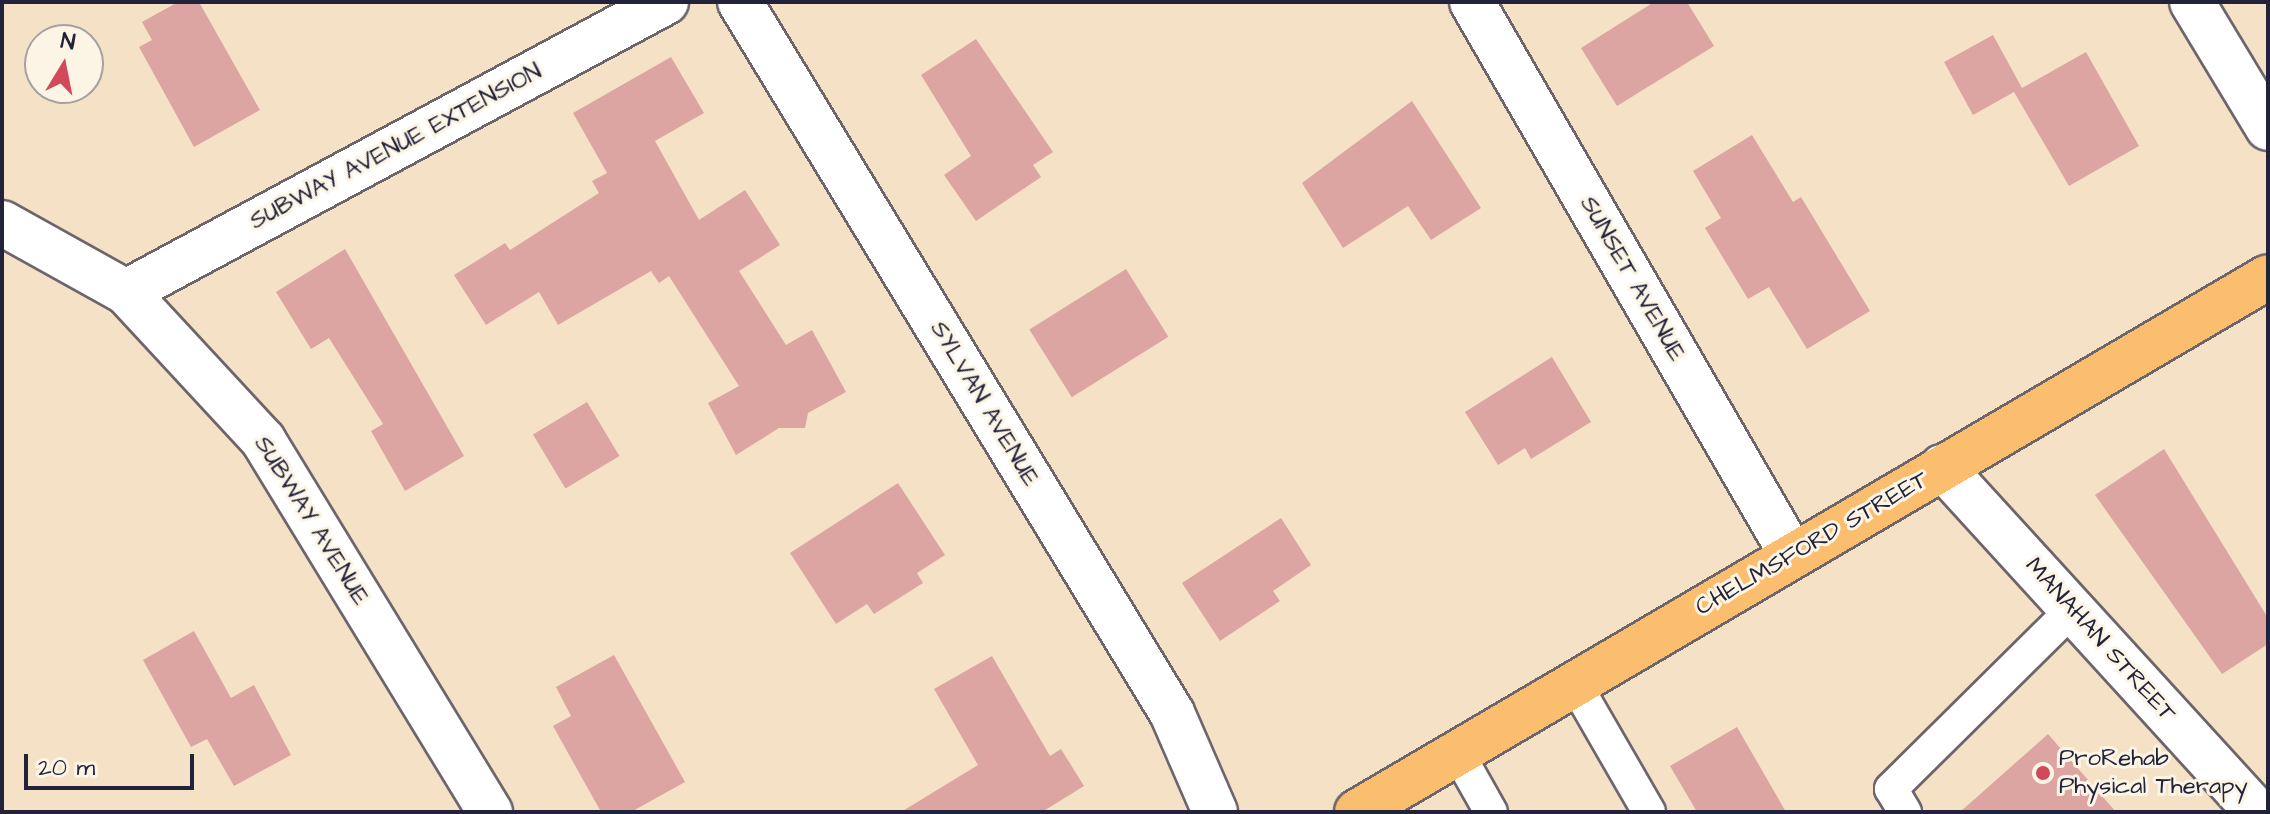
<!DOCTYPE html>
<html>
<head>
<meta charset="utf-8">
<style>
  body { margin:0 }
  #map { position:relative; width:2270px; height:814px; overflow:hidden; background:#f5e2c6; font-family:"Architects Daughter",sans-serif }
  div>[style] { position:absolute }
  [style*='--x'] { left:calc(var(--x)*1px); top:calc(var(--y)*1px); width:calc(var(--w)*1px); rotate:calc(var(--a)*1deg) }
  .building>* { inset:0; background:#dca5a2; transform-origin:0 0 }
  .roads { filter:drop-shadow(2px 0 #6c656c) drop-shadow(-2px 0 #6c656c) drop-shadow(0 2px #6c656c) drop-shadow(0 -2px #6c656c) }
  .lane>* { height:32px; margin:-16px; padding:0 16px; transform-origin:16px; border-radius:16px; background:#fff }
  .street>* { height:44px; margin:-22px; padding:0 22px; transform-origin:22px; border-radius:22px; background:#fff }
  .primary>* { height:44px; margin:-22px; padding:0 22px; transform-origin:22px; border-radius:22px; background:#fabe6e }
  .dots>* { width:22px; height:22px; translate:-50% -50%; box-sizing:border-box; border:4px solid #fcf5e5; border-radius:50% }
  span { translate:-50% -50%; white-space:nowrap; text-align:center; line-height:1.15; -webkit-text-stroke:6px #fcf5e5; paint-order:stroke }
  .street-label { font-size:24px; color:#22223b }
  .poi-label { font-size:24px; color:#22223b }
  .left { translate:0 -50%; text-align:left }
  .frame { position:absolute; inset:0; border:4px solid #22223b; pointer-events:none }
  .north { position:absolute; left:24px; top:24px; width:80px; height:80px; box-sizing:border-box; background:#fcf5e5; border:2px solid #a5a1a1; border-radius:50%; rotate:10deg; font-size:22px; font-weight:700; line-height:32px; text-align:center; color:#22223b }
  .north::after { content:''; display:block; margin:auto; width:28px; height:36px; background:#d1495b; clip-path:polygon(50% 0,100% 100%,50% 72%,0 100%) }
  .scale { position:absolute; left:24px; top:754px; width:170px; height:36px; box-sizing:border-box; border:4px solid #22223b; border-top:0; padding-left:10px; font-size:24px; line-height:28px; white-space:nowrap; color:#22223b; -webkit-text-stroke:6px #fcf5e5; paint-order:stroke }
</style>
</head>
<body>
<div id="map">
  <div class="building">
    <i style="clip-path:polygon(178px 2px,199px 2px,260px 110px,194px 147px,139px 47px,152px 40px,142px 22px)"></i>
    <i style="clip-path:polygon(1654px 2px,1687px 2px,1714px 46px,1617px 106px,1581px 48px)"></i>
    <i style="clip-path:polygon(1993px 35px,2022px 88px,2086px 52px,2139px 146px,2069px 186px,2014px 92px,1973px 115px,1944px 62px)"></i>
    <i style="clip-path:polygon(976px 39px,1053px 152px,1033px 165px,1041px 177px,976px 221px,944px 175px,971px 156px,921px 75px)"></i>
    <i style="clip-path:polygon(671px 57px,704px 113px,655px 141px,699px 220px,745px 190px,780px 245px,739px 271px,786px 345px,812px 330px,846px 392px,808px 413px,805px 428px,779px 428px,736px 455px,708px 403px,739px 386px,669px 276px,659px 283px,651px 271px,558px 325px,539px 292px,486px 325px,454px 275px,505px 243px,510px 250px,599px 193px,592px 181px,607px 173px,573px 113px)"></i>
    <i style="clip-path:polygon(1412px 101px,1481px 208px,1431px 240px,1408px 206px,1343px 248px,1302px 183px)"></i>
    <i style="clip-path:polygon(1752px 135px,1793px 202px,1801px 197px,1870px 311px,1807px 349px,1769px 287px,1748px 299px,1705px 228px,1721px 218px,1693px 171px)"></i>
    <i style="clip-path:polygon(345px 249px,464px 456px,405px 491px,371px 431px,383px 424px,329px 338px,311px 349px,276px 292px)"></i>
    <i style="left:1126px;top:269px;width:80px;height:114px;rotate:58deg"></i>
    <i style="clip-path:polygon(1552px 357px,1591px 422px,1531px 459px,1525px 448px,1498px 465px,1465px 412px)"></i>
    <i style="left:587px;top:402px;width:63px;height:63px;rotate:59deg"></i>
    <i style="clip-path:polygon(2164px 449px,2268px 618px,2268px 644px,2222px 674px,2095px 495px)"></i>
    <i style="clip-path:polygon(898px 483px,945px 555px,917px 573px,923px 583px,874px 614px,867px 604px,836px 624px,790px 553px)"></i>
    <i style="clip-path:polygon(1281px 518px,1311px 565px,1273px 591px,1280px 601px,1220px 641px,1182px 583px)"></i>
    <i style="clip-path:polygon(194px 631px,231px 698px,254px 685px,291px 755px,234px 786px,207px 739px,191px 747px,143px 660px)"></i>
    <i style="clip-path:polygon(614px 655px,685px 782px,631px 812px,601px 812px,553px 726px,571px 716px,556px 687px)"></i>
    <i style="clip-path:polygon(992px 656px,1050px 756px,1061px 749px,1084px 786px,1042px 812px,901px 812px,978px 765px,934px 689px)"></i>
    <i style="clip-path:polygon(1737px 727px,1786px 812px,1697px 812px,1670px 766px)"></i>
    <i style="clip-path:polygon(2048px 734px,2116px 812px,1960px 812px)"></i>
  </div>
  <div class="roads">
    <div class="lane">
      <i style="--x:1574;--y:682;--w:150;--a:60"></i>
      <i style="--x:1456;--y:750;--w:71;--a:60.6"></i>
      <i style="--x:1905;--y:812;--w:27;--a:-121"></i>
      <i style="--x:1891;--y:789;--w:255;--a:-44.7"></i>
    </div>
    <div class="street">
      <i style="--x:740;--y:2;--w:832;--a:58.72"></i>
      <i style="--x:1172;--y:713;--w:108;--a:66.5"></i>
      <i style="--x:1472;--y:2;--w:639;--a:59.94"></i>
      <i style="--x:2192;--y:2;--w:147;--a:58.9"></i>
      <i style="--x:2;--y:223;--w:142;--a:29.1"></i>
      <i style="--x:126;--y:292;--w:202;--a:47.2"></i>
      <i style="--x:263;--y:440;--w:436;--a:58.6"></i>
      <i style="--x:126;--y:292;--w:613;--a:-28.24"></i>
      <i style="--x:1942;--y:467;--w:467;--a:47.6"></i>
    </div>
    <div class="primary">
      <i style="--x:1357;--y:812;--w:1056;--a:-30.42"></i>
    </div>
  </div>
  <div class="dots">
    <i style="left:2043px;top:773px;background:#d1495b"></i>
  </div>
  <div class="street-label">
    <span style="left:396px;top:147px;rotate:-28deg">SUBWAY AVENUE EXTENSION</span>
    <span style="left:1632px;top:279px;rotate:60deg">SUNSET AVENUE</span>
    <span style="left:984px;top:404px;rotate:59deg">SYLVAN AVENUE</span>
    <span style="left:311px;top:521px;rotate:58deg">SUBWAY AVENUE</span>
    <span style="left:1812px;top:544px;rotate:-30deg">CHELMSFORD STREET</span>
    <span style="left:2100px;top:640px;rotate:48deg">MANAHAN STREET</span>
  </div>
  <div class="poi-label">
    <span class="left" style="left:2059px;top:773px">ProRehab<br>Physical Therapy</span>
  </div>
  <div class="frame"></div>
  <div class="north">N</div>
  <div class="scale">20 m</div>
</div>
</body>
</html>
